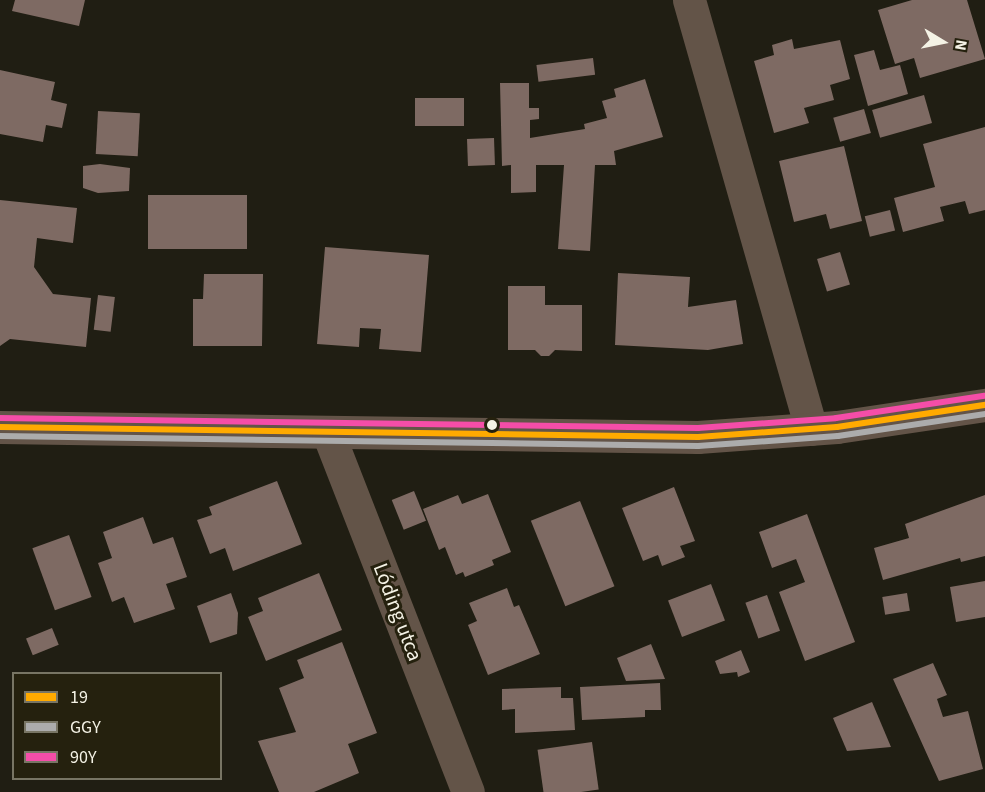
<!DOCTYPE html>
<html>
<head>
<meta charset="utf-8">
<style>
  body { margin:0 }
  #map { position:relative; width:985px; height:792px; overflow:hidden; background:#201e13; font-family:"Source Sans 3",sans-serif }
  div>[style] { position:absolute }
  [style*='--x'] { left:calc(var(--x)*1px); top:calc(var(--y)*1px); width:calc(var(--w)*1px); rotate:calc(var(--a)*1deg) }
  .building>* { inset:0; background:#7e6a63; transform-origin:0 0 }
  .street>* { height:33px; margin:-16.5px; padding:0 16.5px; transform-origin:16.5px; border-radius:16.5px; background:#635448 }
  .bus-1>* { height:6px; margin:-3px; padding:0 3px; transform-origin:3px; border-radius:3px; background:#fa0 }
  .bus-2>* { height:6px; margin:-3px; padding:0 3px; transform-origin:3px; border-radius:3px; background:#acacac }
  .bus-3>* { height:6px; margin:-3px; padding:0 3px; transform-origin:3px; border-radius:3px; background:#f54da8 }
  .dots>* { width:16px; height:16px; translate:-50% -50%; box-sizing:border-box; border:3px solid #25210e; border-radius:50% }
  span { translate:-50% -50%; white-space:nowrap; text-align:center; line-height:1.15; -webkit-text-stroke:6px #25210e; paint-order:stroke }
  .street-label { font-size:21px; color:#f4f2e5 }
  .legend { position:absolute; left:12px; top:672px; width:210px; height:108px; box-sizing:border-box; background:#25210e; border:2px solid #787564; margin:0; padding:8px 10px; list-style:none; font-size:18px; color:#f4f2e5 }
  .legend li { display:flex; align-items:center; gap:12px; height:30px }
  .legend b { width:30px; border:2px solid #787564 }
  .north { position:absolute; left:913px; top:12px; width:60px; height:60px; -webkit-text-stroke:4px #25210e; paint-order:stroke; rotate:100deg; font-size:16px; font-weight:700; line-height:24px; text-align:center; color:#f4f2e5 }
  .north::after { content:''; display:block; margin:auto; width:21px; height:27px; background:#f4f2e5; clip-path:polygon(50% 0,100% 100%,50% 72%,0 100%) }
</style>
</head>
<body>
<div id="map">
  <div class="building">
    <i style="clip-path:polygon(15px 0,85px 0,79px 26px,12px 11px)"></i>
    <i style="clip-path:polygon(912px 0,967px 0,985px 59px,920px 78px,914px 58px,895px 64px,878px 10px)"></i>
    <i style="clip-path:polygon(792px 39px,794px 49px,840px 40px,850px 79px,830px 85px,834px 100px,804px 108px,809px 123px,774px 133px,754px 61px,774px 55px,772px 45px)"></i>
    <i style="clip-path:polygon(874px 50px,880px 70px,900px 65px,908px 94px,868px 106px,854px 55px)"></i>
    <i style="left:593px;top:58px;width:17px;height:57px;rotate:83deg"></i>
    <i style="clip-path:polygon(0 70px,55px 82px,51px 100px,67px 104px,62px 128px,46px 125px,43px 142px,0 134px)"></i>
    <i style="clip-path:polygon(645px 79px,663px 137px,614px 151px,616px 165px,595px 165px,590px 251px,558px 249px,564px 165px,536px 165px,536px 192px,511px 193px,511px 165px,502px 166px,500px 83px,529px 83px,529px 108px,539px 108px,539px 119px,530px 120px,530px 138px,585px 129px,584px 124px,607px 118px,602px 101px,616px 97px,614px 89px)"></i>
    <i style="left:924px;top:95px;width:29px;height:54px;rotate:74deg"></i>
    <i style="left:464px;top:98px;width:28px;height:49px;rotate:90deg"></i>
    <i style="left:864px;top:109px;width:25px;height:32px;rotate:74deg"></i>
    <i style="left:98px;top:111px;width:42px;height:43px;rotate:3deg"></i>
    <i style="clip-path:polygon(985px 127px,985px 210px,969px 214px,965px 201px,940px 207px,944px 221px,903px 232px,894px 198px,935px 187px,923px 144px)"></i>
    <i style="left:494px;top:138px;width:27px;height:27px;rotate:88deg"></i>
    <i style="clip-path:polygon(844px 146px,862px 221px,830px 229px,826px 214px,794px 222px,779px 161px)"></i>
    <i style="clip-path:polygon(100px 164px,130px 168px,129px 191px,98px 193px,83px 188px,83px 166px)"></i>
    <i style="left:247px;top:195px;width:54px;height:99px;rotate:90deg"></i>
    <i style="clip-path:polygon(0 200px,77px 208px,73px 243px,37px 238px,34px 267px,53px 294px,91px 298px,86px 347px,10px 339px,0 346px)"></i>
    <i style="left:890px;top:210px;width:21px;height:26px;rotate:76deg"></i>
    <i style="clip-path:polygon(325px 247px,429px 255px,421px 352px,379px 349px,381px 329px,360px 328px,359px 347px,317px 344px)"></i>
    <i style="left:840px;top:252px;width:34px;height:24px;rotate:73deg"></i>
    <i style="clip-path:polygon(618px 273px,690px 277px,688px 307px,736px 300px,743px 344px,708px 350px,615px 345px)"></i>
    <i style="clip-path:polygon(204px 274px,263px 274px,262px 346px,193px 346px,193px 299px,203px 299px)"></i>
    <i style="clip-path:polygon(508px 286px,545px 286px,545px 305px,582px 305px,582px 351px,555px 350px,549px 356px,541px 356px,535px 350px,508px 350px)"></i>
    <i style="left:98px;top:295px;width:17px;height:35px;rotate:7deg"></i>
    <i style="clip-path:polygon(277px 481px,302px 544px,233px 571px,225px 548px,210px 554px,197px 520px,212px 515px,209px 507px)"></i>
    <i style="clip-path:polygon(674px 487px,695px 541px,680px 546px,685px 557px,662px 566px,658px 555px,643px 561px,622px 508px)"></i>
    <i style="left:414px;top:491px;width:32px;height:24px;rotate:68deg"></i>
    <i style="clip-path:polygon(488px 494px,511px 552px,492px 560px,494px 565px,465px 577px,463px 572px,456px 575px,445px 547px,439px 550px,423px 509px,458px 495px,462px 504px)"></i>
    <i style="clip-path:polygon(985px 495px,985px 556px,961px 562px,960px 558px,883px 580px,874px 548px,909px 538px,905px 524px)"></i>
    <i style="left:580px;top:501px;width:92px;height:53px;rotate:68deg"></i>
    <i style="clip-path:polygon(807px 514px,855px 642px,805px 661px,779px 592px,805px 582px,796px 559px,772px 568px,759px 532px)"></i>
    <i style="clip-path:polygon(143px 517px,153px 544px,173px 537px,187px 577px,166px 584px,175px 609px,134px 623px,124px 597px,112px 602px,98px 563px,112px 558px,103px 532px)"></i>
    <i style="left:69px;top:535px;width:66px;height:39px;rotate:70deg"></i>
    <i style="clip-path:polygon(319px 573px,342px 630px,266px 661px,248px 617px,263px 611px,258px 598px)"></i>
    <i style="clip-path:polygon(985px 581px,985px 617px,956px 622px,950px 587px)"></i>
    <i style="left:711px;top:584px;width:39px;height:46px;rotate:69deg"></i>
    <i style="clip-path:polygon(507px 588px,514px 607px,519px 605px,540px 654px,488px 675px,468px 625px,477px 621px,469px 603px)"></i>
    <i style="clip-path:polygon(231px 593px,238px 613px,237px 634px,210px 643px,197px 606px)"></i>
    <i style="left:907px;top:593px;width:18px;height:25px;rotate:81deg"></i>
    <i style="left:767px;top:595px;width:38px;height:23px;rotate:70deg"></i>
    <i style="left:52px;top:628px;width:18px;height:28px;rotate:68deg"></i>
    <i style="clip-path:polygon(342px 642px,377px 733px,348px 744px,359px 773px,314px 792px,279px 792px,258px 741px,296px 732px,279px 688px,304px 678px,297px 660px)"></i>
    <i style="clip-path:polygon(651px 644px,665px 679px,626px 681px,617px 658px)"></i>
    <i style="clip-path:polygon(741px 650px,750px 672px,738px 677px,737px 672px,720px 674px,715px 661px)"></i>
    <i style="clip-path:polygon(933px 663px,947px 695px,937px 699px,943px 717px,968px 711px,983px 769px,939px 781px,893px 679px)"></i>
    <i style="clip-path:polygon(660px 683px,661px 710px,645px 710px,645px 717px,582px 720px,580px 687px)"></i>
    <i style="clip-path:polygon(561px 687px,561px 698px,573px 698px,575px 730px,515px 733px,515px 709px,502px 710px,502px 689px)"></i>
    <i style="clip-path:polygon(872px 702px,891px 747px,847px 751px,833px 718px)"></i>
    <i style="left:592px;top:742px;width:48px;height:55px;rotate:82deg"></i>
  </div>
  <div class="street">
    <i style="--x:689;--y:0;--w:446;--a:74.1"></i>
    <i style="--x:0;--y:427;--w:698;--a:0.82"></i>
    <i style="--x:698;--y:437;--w:139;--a:-4.1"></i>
    <i style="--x:837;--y:427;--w:150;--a:-8.5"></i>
    <i style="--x:328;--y:433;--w:385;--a:68.7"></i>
  </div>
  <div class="bus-1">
    <i style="--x:0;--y:427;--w:698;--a:0.82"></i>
    <i style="--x:698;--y:437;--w:139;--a:-4.1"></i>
    <i style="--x:837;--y:427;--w:150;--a:-8.5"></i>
  </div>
  <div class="bus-2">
    <i style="--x:0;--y:436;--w:698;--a:0.82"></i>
    <i style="--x:698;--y:446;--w:140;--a:-4.1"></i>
    <i style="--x:838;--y:436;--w:149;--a:-8.5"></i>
  </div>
  <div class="bus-3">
    <i style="--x:0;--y:418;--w:698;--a:0.82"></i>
    <i style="--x:698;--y:428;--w:138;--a:-4.1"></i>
    <i style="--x:836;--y:418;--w:150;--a:-8.5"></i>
  </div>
  <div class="dots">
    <i style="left:492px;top:425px;background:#f4f2e5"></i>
  </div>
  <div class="street-label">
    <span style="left:398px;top:612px;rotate:69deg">Lóding utca</span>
  </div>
  <ul class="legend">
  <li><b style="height:8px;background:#fa0"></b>19</li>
  <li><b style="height:8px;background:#acacac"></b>GGY</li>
  <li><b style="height:8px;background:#f54da8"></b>90Y</li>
  </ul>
  <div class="north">N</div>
</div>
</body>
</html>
